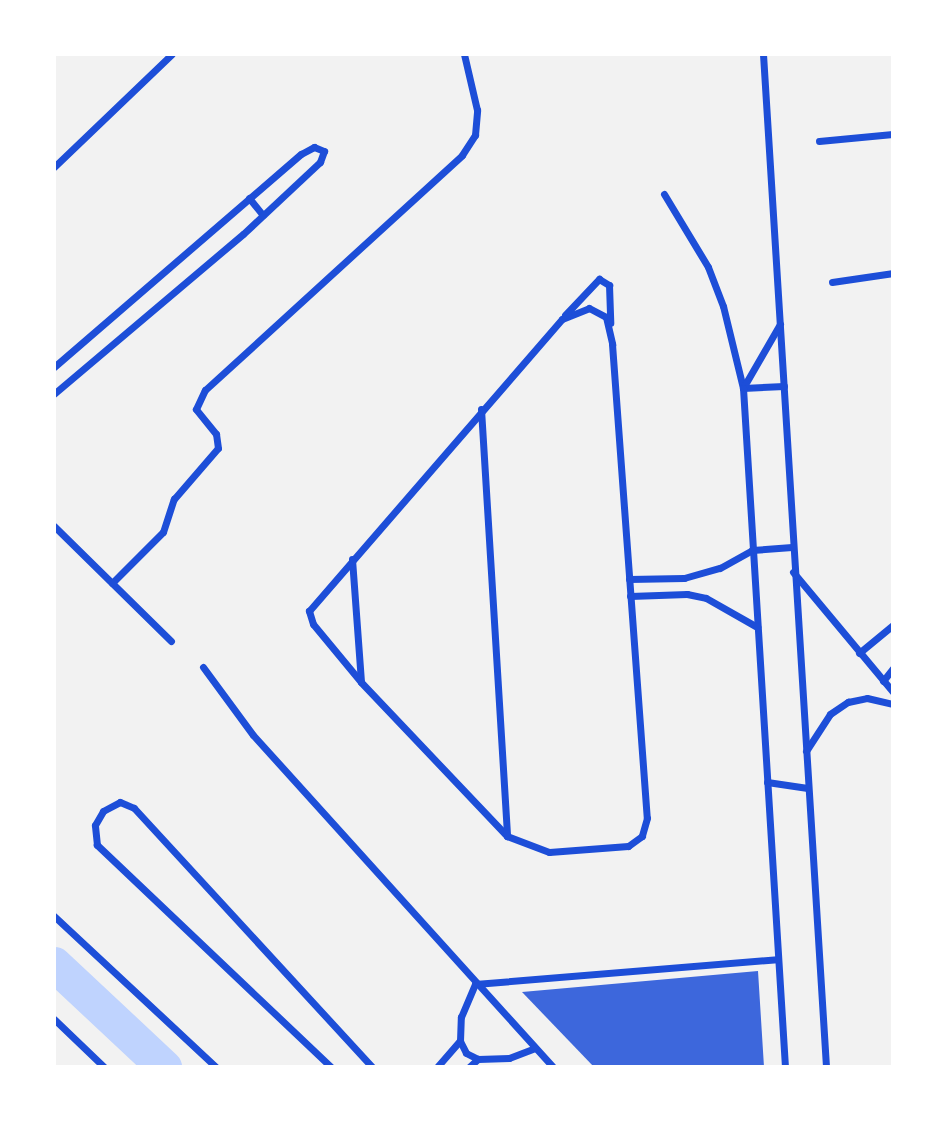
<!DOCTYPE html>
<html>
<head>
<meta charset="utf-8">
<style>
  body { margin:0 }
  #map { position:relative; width:947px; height:1121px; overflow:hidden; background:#f2f2f2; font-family:Signika,sans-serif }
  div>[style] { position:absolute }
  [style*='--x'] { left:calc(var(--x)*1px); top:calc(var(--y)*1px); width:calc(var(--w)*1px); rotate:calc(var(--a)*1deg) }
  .river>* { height:35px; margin:-17.5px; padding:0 17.5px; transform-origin:17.5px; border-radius:17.5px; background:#bfd3fe }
  .building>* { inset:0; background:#3d67dc }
  .minor>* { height:7px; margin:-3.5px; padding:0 3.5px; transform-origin:3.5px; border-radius:3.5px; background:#1d4ed8 }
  span { translate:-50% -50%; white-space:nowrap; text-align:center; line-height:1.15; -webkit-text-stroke:5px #fff; paint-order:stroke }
  .frame { position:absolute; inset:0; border:56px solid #fff; pointer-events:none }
</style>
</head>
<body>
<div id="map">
  <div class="river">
    <i style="--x:54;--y:964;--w:151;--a:43.1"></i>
  </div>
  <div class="building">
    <i style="clip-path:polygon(758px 971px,764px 1067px,594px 1067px,522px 992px)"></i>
  </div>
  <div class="minor">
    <i style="--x:763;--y:54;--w:1015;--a:86.44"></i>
    <i style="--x:819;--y:141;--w:74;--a:-5.4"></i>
    <i style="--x:54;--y:167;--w:163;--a:-43.8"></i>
    <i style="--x:664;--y:194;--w:85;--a:58.9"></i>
    <i style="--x:708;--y:267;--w:42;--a:69"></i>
    <i style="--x:723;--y:306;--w:84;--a:76.3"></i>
    <i style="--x:743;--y:388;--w:41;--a:-2.8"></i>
    <i style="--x:249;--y:198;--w:22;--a:51"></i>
    <i style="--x:832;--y:282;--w:62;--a:-8.4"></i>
    <i style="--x:589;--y:308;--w:19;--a:28"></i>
    <i style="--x:606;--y:317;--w:28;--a:77"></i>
    <i style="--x:612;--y:344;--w:475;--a:85.8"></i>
    <i style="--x:647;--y:818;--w:19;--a:106"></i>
    <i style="--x:642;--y:836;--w:17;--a:144"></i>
    <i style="--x:628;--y:846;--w:79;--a:175.7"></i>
    <i style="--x:549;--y:852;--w:45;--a:-159.1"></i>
    <i style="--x:507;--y:836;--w:212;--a:-133.5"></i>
    <i style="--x:361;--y:682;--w:75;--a:-129.6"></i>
    <i style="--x:313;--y:624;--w:14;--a:-107"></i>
    <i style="--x:309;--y:611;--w:386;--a:-49.1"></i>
    <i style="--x:562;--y:319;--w:29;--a:-22"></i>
    <i style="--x:565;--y:315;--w:50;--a:-46.6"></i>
    <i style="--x:599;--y:279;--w:12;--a:31"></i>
    <i style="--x:609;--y:285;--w:38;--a:88"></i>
    <i style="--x:780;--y:324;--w:74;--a:120"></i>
    <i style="--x:743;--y:388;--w:680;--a:86.46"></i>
    <i style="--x:54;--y:367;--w:326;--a:-40.8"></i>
    <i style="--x:301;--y:154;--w:15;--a:-28"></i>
    <i style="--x:314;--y:147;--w:11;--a:22"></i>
    <i style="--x:324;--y:151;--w:12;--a:110"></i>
    <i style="--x:320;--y:162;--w:105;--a:136.9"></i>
    <i style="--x:243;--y:234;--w:248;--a:139.8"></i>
    <i style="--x:481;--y:409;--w:428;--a:86.5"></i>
    <i style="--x:54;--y:526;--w:164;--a:44.5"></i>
    <i style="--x:352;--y:559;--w:123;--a:85.8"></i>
    <i style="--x:793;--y:572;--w:156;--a:50.2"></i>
    <i style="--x:629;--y:579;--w:55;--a:-1"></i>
    <i style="--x:684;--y:578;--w:37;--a:-16"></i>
    <i style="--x:720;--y:568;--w:37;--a:-29"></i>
    <i style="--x:752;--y:550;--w:40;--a:-4.3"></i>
    <i style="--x:112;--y:583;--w:72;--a:-45"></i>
    <i style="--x:163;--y:532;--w:35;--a:-72"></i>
    <i style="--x:174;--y:499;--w:67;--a:-49.2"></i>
    <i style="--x:218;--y:448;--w:14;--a:-98"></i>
    <i style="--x:216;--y:434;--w:32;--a:-129"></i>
    <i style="--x:196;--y:409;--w:21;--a:-65"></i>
    <i style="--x:205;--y:390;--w:348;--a:-42.4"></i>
    <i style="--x:462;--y:155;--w:24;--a:-57"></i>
    <i style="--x:475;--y:135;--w:25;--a:-85"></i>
    <i style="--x:477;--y:110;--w:57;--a:-103.1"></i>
    <i style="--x:630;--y:596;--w:57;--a:-2"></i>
    <i style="--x:687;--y:594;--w:19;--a:12"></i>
    <i style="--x:706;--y:598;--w:59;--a:29.6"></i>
    <i style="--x:859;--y:653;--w:44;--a:-39.5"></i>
    <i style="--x:203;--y:667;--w:84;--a:53.7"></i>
    <i style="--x:253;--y:735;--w:447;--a:47.9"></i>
    <i style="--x:883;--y:681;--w:16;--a:-52"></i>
    <i style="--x:806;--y:751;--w:44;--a:-57"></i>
    <i style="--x:830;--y:714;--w:22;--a:-34"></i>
    <i style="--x:848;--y:702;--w:19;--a:-12"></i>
    <i style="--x:867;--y:698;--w:27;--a:13"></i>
    <i style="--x:767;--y:782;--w:41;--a:8.3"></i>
    <i style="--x:54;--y:916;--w:221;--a:43"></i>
    <i style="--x:54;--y:1019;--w:69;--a:43.8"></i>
    <i style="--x:460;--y:1041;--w:13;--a:63"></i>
    <i style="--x:466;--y:1053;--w:13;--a:27"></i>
    <i style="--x:331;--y:1067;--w:323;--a:-136.5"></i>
    <i style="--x:97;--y:845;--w:20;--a:-96"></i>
    <i style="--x:95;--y:825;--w:16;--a:-60"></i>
    <i style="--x:103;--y:811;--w:19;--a:-28"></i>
    <i style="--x:120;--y:802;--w:15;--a:23"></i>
    <i style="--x:134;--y:808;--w:352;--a:47.4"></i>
    <i style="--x:437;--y:1067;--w:35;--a:-49"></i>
    <i style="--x:460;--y:1041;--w:24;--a:-88"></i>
    <i style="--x:461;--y:1017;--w:36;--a:-67"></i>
    <i style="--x:475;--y:984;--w:303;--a:-4.7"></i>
    <i style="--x:469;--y:1067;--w:12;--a:-42"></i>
    <i style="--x:478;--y:1059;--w:31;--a:-2"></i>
    <i style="--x:509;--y:1058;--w:28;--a:-21"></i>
  </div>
  <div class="frame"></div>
</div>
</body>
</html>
